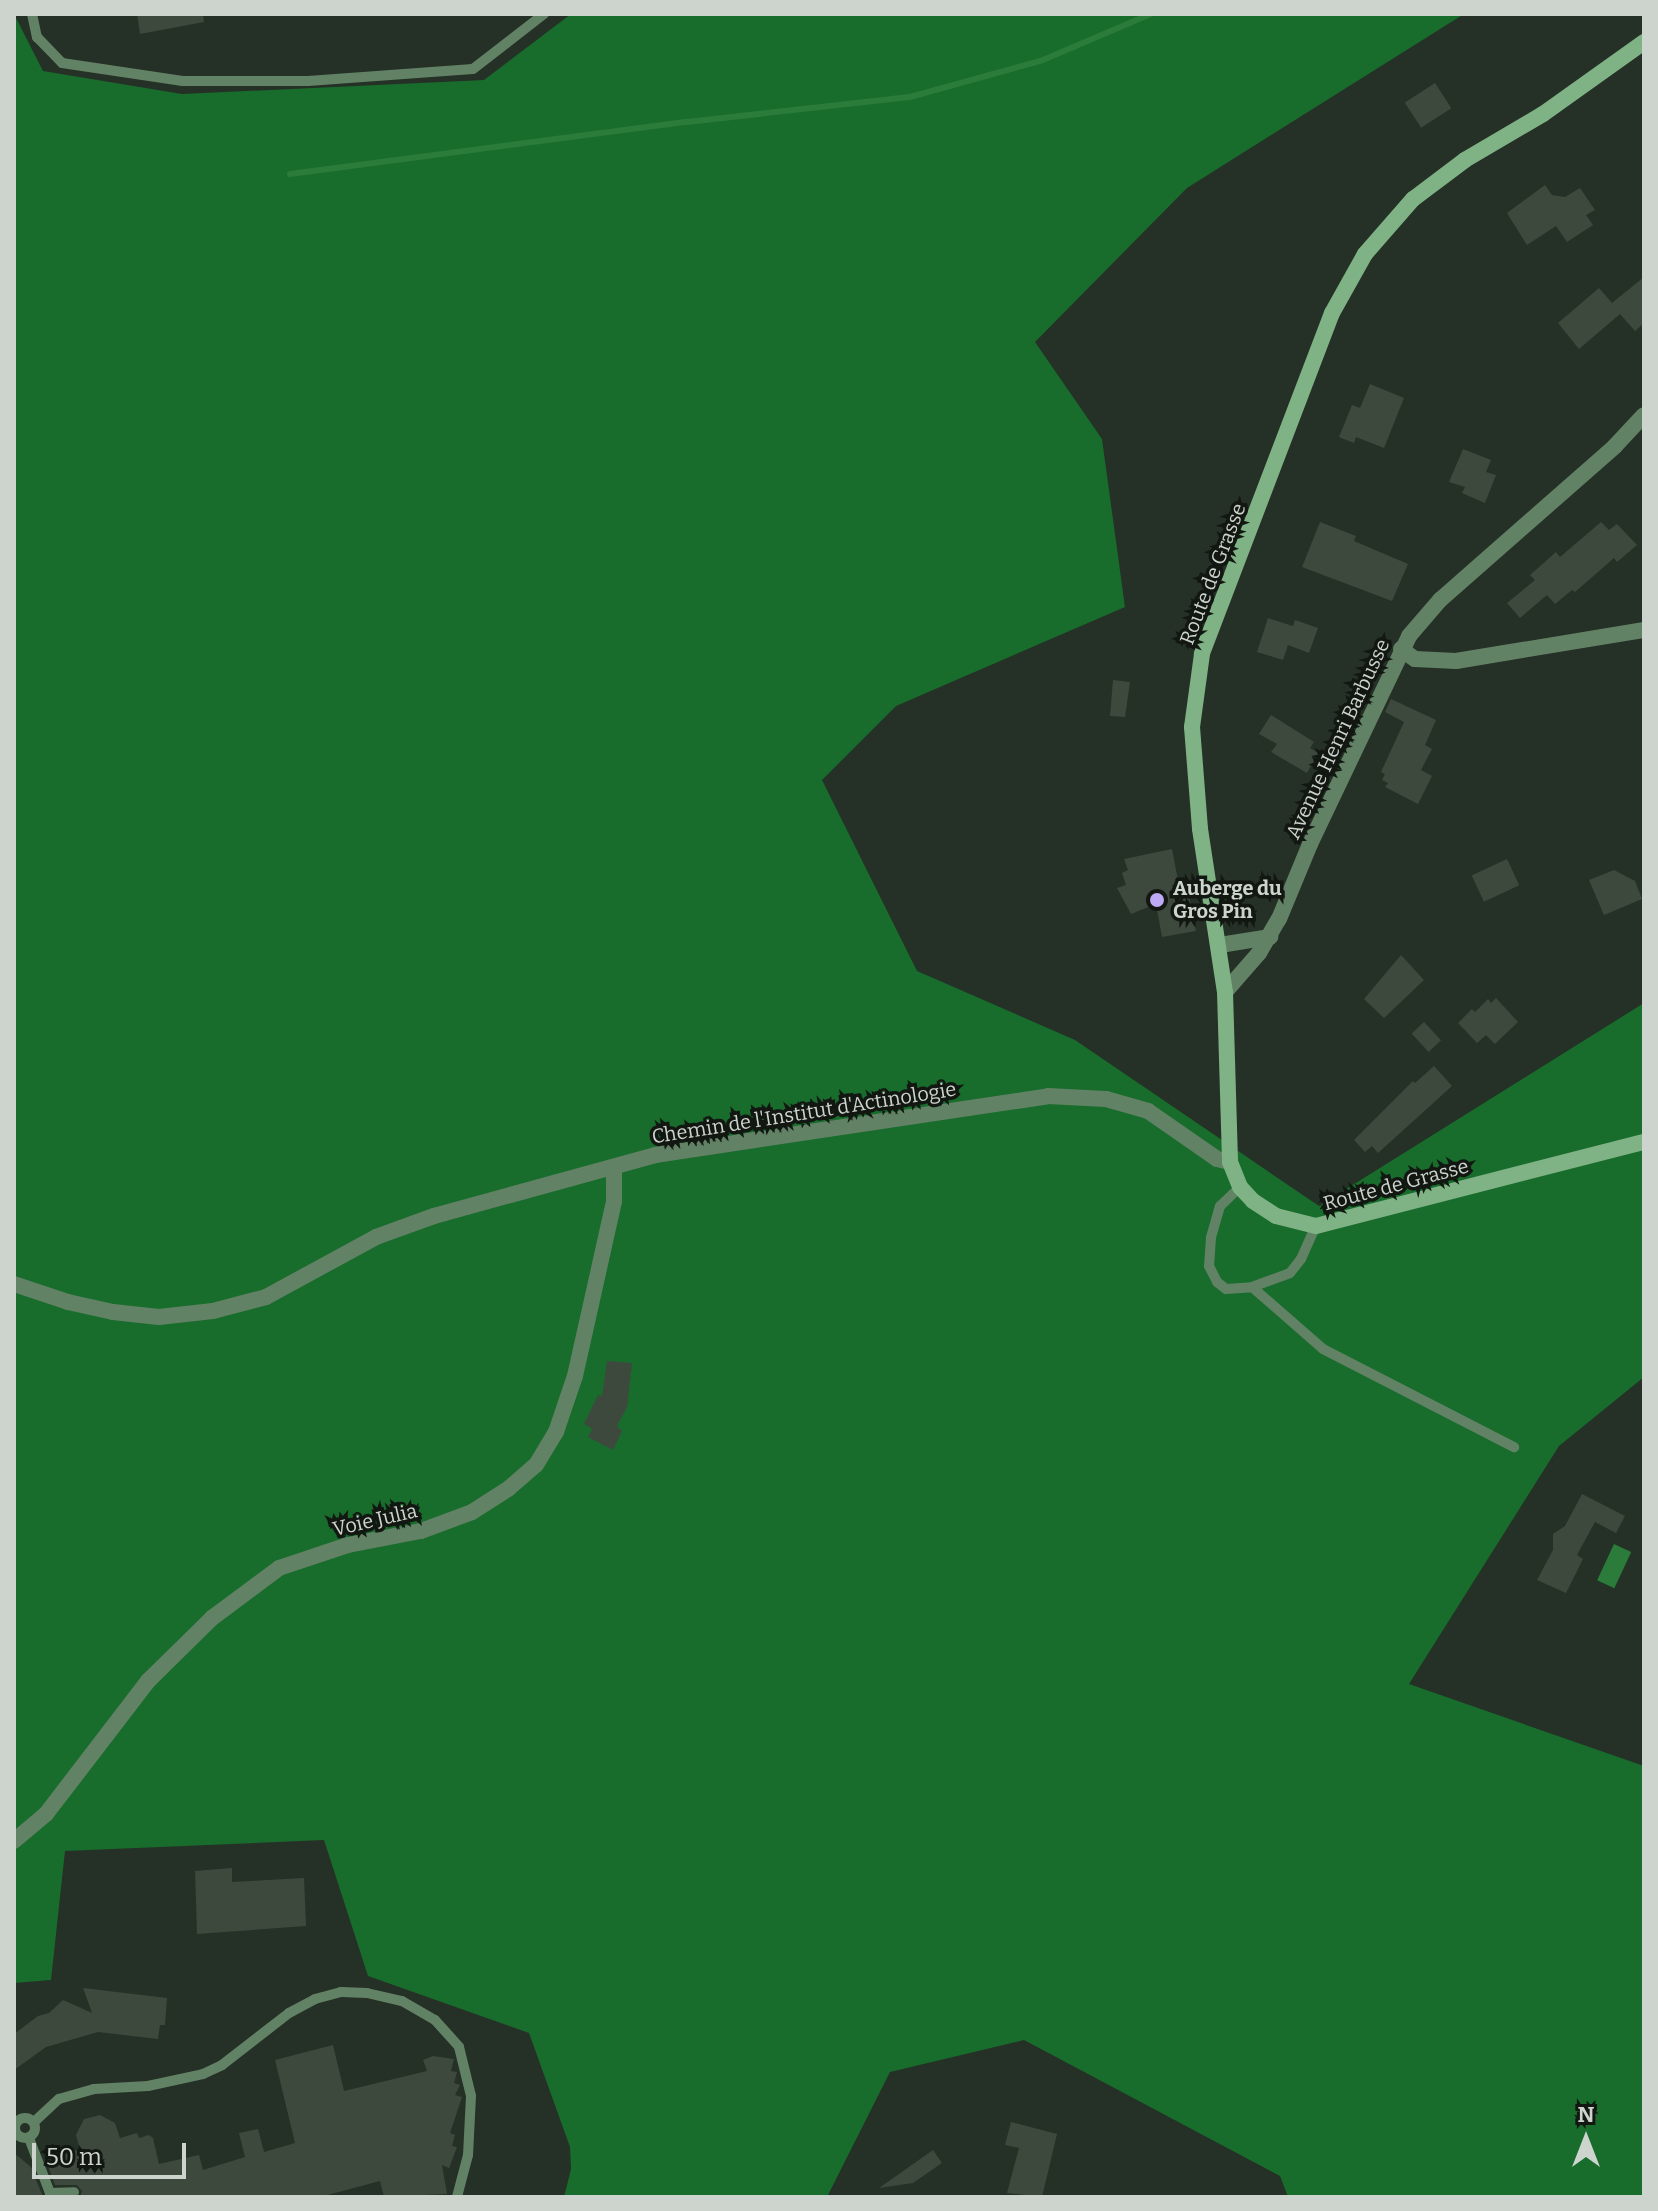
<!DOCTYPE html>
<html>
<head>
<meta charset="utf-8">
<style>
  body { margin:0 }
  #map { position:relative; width:1658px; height:2211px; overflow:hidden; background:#253026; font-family:Bitter,serif }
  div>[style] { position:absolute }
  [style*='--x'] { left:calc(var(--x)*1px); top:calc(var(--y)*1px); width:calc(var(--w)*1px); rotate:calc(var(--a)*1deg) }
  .forest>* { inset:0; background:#186c2c }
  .water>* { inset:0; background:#2b7b3a; transform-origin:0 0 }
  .stream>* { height:6px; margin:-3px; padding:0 3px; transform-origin:3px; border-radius:3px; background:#2b7b3a }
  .building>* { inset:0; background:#3e493e; transform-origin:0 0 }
  .lane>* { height:10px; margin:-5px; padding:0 5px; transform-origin:5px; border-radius:5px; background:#628265 }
  .lane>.ring { margin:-5px; padding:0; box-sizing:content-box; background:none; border:10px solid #628265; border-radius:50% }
  .street>* { height:16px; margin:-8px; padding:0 8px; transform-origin:8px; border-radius:8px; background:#628265 }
  .secondary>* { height:16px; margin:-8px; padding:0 8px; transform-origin:8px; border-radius:8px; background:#7fb284 }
  .dots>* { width:22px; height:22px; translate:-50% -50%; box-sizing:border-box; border:4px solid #121712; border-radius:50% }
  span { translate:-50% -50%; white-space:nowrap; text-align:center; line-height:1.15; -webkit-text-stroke:7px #121712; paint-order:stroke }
  .street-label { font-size:20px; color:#cdd4cd }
  .poi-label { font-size:20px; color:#cdd4cd; font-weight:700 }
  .left { translate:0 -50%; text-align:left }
  .frame { position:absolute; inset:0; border:16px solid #cdd4cd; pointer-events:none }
  .north { position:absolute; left:1546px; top:2099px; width:80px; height:80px; -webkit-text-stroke:6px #121712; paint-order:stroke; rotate:0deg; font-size:22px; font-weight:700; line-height:32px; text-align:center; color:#cdd4cd }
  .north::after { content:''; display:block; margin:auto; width:28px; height:36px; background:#cdd4cd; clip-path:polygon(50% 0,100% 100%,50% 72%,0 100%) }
  .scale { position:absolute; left:32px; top:2143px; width:154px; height:36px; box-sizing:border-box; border:4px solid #cdd4cd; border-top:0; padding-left:10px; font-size:24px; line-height:28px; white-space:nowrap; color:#cdd4cd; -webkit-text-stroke:6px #121712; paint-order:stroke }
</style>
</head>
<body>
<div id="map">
  <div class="forest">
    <i style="clip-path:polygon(14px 14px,43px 71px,182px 94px,484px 80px,571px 14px,1464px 14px,1187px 188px,1035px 342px,1102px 439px,1125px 607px,896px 706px,822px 780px,917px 971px,1075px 1040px,1319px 1206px,1644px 1003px,1644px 1377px,1559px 1446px,1409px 1684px,1644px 1766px,1644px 2197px,1288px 2197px,1280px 2176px,1024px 2040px,890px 2072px,827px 2197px,564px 2197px,571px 2169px,570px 2147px,529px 2033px,368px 1976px,324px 1840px,65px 1851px,51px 1980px,14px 1983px)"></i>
  </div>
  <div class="water">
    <i style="left:1614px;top:1544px;width:19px;height:40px;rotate:25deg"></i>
  </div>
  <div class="stream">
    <i style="--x:290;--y:174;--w:400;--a:-7.5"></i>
    <i style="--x:687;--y:122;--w:224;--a:-6.4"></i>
    <i style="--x:910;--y:97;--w:138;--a:-15.5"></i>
    <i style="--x:1043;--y:60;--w:117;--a:-23.1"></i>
  </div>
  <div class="building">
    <i style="clip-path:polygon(137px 14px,203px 14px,204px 22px,140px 34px)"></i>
    <i style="left:1435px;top:83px;width:30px;height:36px;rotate:57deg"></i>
    <i style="clip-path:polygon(1545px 185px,1552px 195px,1565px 197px,1580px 188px,1595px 210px,1586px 215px,1593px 225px,1567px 242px,1556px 226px,1527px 245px,1507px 213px)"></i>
    <i style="clip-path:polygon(1644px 277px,1644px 323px,1635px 331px,1620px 314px,1579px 349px,1558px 323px,1599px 288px,1612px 303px)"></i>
    <i style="clip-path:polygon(1370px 384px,1404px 398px,1384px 448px,1356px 437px,1354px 443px,1339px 437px,1352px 405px,1360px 408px)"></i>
    <i style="clip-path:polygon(1463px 449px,1491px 460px,1486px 472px,1496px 475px,1485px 503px,1462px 493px,1465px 487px,1449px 482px)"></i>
    <i style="clip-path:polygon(1320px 522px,1356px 536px,1354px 541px,1408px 564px,1392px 601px,1302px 567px)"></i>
    <i style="clip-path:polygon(1601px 522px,1609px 530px,1617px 524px,1637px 545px,1617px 562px,1614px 558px,1575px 592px,1572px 590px,1555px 604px,1547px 595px,1520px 618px,1507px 603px,1535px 580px,1530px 575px,1556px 552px,1560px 557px)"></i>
    <i style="clip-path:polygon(1268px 618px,1293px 626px,1295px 620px,1318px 628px,1309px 653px,1288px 645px,1283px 660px,1257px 652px)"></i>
    <i style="clip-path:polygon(1113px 680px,1130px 682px,1125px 717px,1110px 716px)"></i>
    <i style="clip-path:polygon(1391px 699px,1436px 720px,1425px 745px,1432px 749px,1421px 770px,1432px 776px,1418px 804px,1385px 787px,1388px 783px,1382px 780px,1385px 774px,1381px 772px,1404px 722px,1385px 712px)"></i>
    <i style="clip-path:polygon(1271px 715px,1314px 742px,1310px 748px,1318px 753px,1307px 773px,1271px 752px,1277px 744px,1259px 734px)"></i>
    <i style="clip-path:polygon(1172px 849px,1181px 896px,1189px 896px,1196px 931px,1162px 937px,1156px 904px,1131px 914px,1117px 888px,1126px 885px,1122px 873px,1128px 870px,1124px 859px)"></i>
    <i style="left:1507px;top:859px;width:29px;height:39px;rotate:65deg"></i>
    <i style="clip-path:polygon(1614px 870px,1635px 881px,1642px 899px,1604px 915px,1589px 880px)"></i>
    <i style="clip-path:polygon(1401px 955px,1424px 980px,1384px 1018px,1364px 999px)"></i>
    <i style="clip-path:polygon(1496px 998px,1518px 1022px,1495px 1044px,1486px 1035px,1477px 1043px,1458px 1023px,1472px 1009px,1475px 1012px,1488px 999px,1491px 1003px)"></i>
    <i style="left:1424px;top:1022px;width:25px;height:17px;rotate:47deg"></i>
    <i style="clip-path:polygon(1434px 1066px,1452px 1086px,1378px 1153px,1372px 1146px,1365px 1152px,1354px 1140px,1413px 1081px,1415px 1083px)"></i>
    <i style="clip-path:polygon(607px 1361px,632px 1363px,627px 1407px,617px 1426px,622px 1431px,613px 1450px,588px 1437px,592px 1429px,584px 1424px,598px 1395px,602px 1396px)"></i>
    <i style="clip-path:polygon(1582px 1494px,1625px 1516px,1616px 1533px,1595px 1522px,1577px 1555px,1583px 1559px,1566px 1593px,1537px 1580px,1553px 1550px,1553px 1534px,1565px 1526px)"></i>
    <i style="clip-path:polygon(232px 1868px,232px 1882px,304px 1878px,306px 1926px,197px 1934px,195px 1871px)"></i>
    <i style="clip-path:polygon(83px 1988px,167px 1998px,165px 2025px,160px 2025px,158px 2039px,98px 2032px,46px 2047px,14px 2070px,14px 2034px,38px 2016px,49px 2013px,63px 2000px,92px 2013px)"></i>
    <i style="clip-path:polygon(333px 2045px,344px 2091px,427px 2071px,423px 2060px,433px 2056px,454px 2059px,451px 2071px,457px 2072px,454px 2083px,460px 2085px,455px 2095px,462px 2097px,450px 2133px,455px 2135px,452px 2146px,457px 2147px,449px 2168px,442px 2165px,447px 2194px,384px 2197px,380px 2181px,320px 2197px,80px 2197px,82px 2191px,77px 2185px,55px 2185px,47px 2163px,64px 2159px,62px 2155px,80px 2149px,76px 2135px,84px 2119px,100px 2115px,115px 2123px,120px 2138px,137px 2133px,139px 2138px,149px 2135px,153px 2138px,159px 2164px,199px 2155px,203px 2170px,245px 2157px,239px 2133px,258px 2129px,264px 2152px,295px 2143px,275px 2060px)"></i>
    <i style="clip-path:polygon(1011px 2122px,1057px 2134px,1042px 2197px,1007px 2193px,1019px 2148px,1005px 2145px)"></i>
    <i style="clip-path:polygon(933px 2150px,942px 2163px,913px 2183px,879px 2188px)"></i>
    <i style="clip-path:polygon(14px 2153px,31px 2167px,43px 2197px,14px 2197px)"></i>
  </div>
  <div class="lane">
    <i style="--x:32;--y:14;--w:24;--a:78"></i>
    <i style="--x:37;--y:37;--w:36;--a:46"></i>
    <i style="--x:62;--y:63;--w:122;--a:8.5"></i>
    <i style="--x:183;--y:81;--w:125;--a:0"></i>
    <i style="--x:308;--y:81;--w:165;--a:-4.2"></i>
    <i style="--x:473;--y:69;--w:90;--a:-37.8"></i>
    <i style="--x:1240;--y:1187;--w:28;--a:136"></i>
    <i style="--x:1220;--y:1206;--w:33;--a:106"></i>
    <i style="--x:1211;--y:1238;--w:28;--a:94"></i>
    <i style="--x:1209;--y:1266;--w:18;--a:63"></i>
    <i style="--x:1217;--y:1282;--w:11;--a:38"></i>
    <i style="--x:1226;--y:1289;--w:26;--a:-4"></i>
    <i style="--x:1252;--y:1287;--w:40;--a:-20.2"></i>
    <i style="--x:1290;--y:1273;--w:18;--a:-52"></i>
    <i style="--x:1301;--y:1259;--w:36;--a:-66"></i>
    <i style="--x:1252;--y:1287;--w:94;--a:41.1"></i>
    <i style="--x:1323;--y:1349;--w:215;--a:27.2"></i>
    <i class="ring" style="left:15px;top:2118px;width:10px;height:10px"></i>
    <i style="--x:34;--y:2122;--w:34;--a:-43"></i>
    <i style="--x:59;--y:2099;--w:36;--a:-16"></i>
    <i style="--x:94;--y:2089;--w:54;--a:-3.2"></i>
    <i style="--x:148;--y:2086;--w:56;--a:-12.3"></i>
    <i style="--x:203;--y:2074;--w:21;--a:-25"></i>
    <i style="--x:222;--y:2065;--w:85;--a:-37.8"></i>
    <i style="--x:289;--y:2013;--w:30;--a:-28"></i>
    <i style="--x:315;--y:1999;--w:27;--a:-15"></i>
    <i style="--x:341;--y:1992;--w:26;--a:2"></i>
    <i style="--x:367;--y:1993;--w:36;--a:13"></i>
    <i style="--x:402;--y:2001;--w:38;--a:30"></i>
    <i style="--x:435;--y:2020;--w:36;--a:48"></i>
    <i style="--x:459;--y:2047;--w:50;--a:76.2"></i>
    <i style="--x:471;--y:2096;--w:59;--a:92.9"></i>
    <i style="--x:468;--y:2155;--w:43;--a:104.7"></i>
    <i style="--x:29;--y:2138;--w:59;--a:69.1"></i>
    <i style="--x:50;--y:2193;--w:24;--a:-2"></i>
  </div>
  <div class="street">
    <i style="--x:1401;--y:649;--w:17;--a:36"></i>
    <i style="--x:1415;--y:659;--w:41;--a:2.8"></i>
    <i style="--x:1456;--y:661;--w:191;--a:-9.4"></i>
    <i style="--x:1220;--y:945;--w:51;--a:-9.1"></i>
    <i style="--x:1225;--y:992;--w:52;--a:-48.9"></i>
    <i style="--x:1259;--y:953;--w:39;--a:-60"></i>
    <i style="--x:1279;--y:919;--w:81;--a:-67.5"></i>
    <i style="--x:1310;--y:844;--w:230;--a:-64.5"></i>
    <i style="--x:1409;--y:636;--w:48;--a:-49.3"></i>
    <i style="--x:1440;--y:600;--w:233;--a:-41.3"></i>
    <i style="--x:1615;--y:446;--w:42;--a:-46.9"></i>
    <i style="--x:14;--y:1284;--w:57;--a:18.4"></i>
    <i style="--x:68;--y:1302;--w:46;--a:12.5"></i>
    <i style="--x:113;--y:1312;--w:46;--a:6.2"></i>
    <i style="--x:159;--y:1317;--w:54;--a:-6.3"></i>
    <i style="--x:213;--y:1311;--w:55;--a:-14.8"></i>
    <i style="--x:266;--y:1297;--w:125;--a:-28.6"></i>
    <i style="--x:376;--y:1237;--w:62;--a:-19.9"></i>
    <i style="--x:434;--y:1216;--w:229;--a:-15.4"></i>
    <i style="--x:655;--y:1155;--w:397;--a:-8.5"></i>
    <i style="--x:1048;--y:1096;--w:58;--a:3"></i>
    <i style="--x:1106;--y:1099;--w:44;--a:15.9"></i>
    <i style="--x:1148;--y:1111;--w:84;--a:34.8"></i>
    <i style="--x:1217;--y:1159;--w:13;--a:13"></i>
    <i style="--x:14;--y:1841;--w:42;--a:-40.2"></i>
    <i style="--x:46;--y:1814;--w:168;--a:-52.5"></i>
    <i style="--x:148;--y:1681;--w:90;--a:-44.5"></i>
    <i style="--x:212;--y:1618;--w:84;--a:-36.7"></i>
    <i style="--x:279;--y:1568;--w:73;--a:-18.4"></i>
    <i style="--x:348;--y:1545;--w:74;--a:-10.9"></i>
    <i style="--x:421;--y:1531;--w:54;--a:-20.4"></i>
    <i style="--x:472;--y:1512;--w:43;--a:-32.6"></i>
    <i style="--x:508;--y:1489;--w:37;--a:-41"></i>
    <i style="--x:536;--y:1465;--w:39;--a:-59"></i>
    <i style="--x:556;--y:1432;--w:59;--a:-71.3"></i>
    <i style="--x:575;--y:1376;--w:179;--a:-77.4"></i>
    <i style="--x:614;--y:1201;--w:33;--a:-90"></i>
  </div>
  <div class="secondary">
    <i style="--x:1644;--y:42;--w:124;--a:144.5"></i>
    <i style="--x:1543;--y:114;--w:91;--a:149.5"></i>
    <i style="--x:1465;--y:160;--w:65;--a:143.1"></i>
    <i style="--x:1413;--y:199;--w:73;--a:131.1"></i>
    <i style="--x:1365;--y:254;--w:68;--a:119.2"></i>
    <i style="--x:1332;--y:313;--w:365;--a:110.9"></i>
    <i style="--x:1202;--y:654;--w:74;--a:97.8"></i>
    <i style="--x:1192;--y:727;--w:102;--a:85.5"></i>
    <i style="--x:1200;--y:829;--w:165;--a:81.3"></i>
    <i style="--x:1225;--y:992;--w:170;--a:88.3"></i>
    <i style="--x:1230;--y:1162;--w:27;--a:68"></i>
    <i style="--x:1240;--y:1187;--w:19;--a:47"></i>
    <i style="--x:1253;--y:1201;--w:27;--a:33"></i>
    <i style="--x:1276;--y:1216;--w:41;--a:14"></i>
    <i style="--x:1316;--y:1226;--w:339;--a:-14.4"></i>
  </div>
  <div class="dots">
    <i style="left:1157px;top:900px;background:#bea9f4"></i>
  </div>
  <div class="street-label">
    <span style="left:1213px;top:574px;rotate:-69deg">Route de Grasse</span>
    <span style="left:1338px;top:739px;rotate:-65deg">Avenue Henri Barbusse</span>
    <span style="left:804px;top:1113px;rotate:-9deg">Chemin de l'Institut d'Actinologie</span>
    <span style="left:1396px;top:1185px;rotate:-15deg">Route de Grasse</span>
    <span style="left:375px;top:1520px;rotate:-13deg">Voie Julia</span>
  </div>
  <div class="poi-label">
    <span class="left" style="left:1173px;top:900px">Auberge du<br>Gros Pin</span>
  </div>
  <div class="frame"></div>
  <div class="north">N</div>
  <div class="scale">50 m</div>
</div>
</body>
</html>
